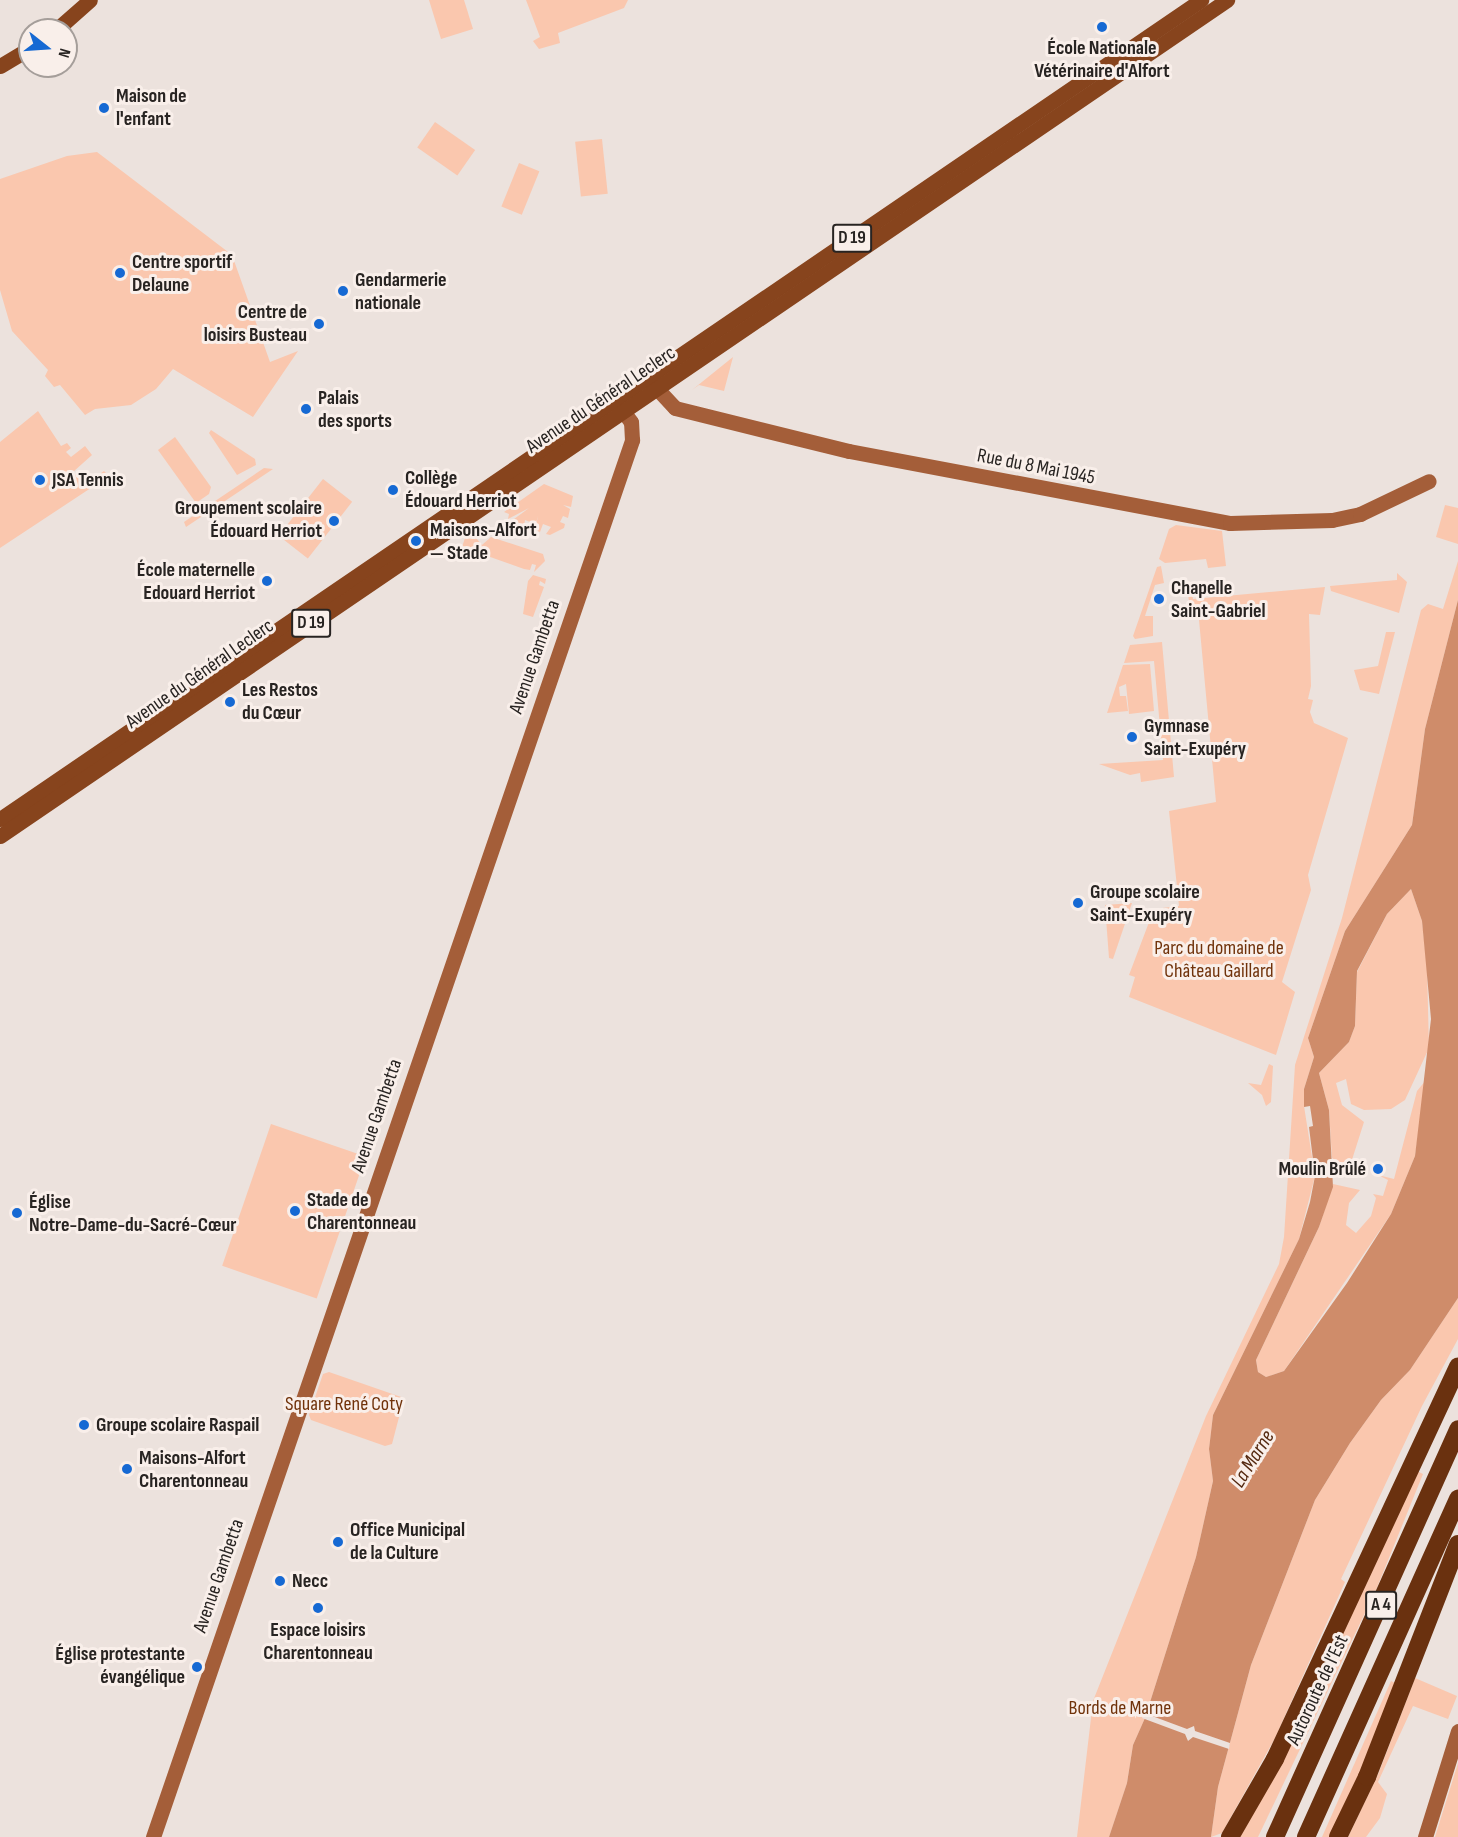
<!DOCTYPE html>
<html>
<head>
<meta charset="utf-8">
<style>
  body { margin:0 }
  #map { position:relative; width:1458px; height:1837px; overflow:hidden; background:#ece2dd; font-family:"Sofia Sans Condensed",sans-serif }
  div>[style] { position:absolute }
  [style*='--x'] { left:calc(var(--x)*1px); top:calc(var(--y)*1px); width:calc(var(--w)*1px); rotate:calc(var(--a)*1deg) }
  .green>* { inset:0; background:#fac7ae; transform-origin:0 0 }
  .water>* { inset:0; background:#cf8c6a }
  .pier>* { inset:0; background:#ece2dd }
  .secondary>* { height:15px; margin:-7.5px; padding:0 7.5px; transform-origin:7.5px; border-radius:7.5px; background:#a45e39 }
  .primary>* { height:15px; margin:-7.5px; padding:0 7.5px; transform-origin:7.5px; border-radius:7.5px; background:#87441d }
  .highway>* { height:18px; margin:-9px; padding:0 9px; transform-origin:9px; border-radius:9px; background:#6a310f }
  .dots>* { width:16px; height:16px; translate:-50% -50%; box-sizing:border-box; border:3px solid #f9efea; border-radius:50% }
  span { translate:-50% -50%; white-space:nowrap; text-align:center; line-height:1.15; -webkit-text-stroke:6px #f9efea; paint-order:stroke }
  .shield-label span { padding:2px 4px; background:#f9efea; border:2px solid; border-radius:4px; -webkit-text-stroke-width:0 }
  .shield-label { font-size:18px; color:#282422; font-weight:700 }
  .poi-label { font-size:20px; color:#282422; font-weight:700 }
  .left { translate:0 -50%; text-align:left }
  .right { translate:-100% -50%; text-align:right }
  .street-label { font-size:20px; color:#282422 }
  .park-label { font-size:20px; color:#70320a }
  .water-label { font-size:21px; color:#54280f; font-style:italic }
  .north { position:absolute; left:18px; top:18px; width:60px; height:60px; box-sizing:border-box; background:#f9efea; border:2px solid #a59e9a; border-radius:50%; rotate:107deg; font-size:16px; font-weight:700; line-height:24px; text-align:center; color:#282422 }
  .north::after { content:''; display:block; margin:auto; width:21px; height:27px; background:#1669d3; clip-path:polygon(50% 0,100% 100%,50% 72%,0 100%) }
</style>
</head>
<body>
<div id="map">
  <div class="green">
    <i style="clip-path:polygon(429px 0,464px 0,473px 29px,441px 39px)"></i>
    <i style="clip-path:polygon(526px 0,628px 0,624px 8px,558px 33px,560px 43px,539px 49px,533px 41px,540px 37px)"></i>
    <i style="left:435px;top:122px;width:49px;height:31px;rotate:35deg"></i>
    <i style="left:602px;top:139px;width:55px;height:27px;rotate:84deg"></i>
    <i style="clip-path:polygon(97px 152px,232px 255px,270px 362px,298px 351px,253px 417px,173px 369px,156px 389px,131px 405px,95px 409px,85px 415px,60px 385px,54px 387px,45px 376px,48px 370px,12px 331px,0 290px,0 179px,67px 156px)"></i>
    <i style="left:519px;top:163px;width:22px;height:47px;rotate:22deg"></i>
    <i style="clip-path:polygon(733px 357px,724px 391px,699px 385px,692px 390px)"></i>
    <i style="clip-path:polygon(38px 411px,61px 446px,67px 443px,71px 448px,66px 452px,71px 457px,85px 446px,92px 455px,73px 472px,84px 485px,104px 471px,109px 476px,0 548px,0 442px)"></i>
    <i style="clip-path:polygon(211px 430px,255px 459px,256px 465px,237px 475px,209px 433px)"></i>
    <i style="clip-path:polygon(175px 437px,211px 487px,209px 494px,196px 503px,158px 450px)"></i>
    <i style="clip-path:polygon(264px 468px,273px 469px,186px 527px,184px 522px)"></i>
    <i style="left:323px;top:479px;width:37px;height:72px;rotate:38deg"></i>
    <i style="clip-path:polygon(544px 484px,573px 496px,571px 507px,563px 505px,570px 509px,568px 518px,563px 516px,560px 522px,565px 524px,564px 528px,550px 535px,546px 534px,551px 527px,543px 524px,540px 532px,535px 530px,538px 516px,534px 530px,527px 527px,530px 522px,525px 520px,524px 526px,510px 522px,529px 508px,508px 519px,509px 514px,504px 512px)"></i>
    <i style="clip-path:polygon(1445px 505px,1458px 508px,1458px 544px,1436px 537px)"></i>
    <i style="clip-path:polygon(1176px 525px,1222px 531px,1226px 566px,1208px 568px,1206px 559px,1165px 563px,1159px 559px,1169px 529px)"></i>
    <i style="clip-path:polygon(472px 533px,482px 545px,491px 537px,543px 554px,545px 561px,534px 572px,536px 565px,532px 564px,530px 570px,524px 569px,462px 547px,465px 538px)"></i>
    <i style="clip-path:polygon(1458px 561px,1458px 600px,1425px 729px,1412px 825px,1345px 931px,1308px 1038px,1314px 1057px,1304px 1089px,1304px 1106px,1315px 1176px,1299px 1239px,1213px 1415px,1209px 1449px,1213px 1481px,1196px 1557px,1145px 1718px,1133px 1745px,1127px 1783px,1109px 1837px,1077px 1837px,1093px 1701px,1206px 1416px,1279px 1264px,1284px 1237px,1295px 1065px,1342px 918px,1421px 610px,1428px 604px,1443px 609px)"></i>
    <i style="clip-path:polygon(1161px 566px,1164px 583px,1155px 585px,1145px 616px,1153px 616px,1153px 636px,1135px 639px,1133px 636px,1157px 567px)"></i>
    <i style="clip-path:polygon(1397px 573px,1407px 582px,1399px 613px,1331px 591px,1330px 586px,1397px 580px)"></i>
    <i style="clip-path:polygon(533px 575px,546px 579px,545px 584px,540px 581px,539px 585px,544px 587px,533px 617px,523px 614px,528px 581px)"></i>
    <i style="clip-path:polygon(1325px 587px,1320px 615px,1309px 614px,1311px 686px,1308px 699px,1313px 700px,1310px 712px,1314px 723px,1348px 738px,1308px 875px,1311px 890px,1282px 982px,1295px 992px,1276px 1055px,1129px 997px,1135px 977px,1129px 975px,1154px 909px,1179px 906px,1169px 811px,1216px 802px,1199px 620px,1190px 616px,1196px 616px,1196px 609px,1190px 609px,1188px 594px,1192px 592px,1193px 599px)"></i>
    <i style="clip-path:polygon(1386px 632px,1395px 632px,1379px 694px,1360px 690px,1354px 670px,1378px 666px)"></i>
    <i style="clip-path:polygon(1162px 642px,1174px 777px,1141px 782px,1140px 773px,1130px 775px,1099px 764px,1163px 760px,1154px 661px,1124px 663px,1130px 645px)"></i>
    <i style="clip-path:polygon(1150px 664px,1154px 711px,1129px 714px,1126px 684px,1119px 687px,1120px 696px,1126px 696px,1128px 711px,1107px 713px,1123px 665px)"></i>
    <i style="clip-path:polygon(1411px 889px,1422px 921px,1427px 967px,1429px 1048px,1405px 1100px,1391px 1109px,1364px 1110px,1351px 1104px,1346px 1079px,1336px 1083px,1342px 1105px,1364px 1122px,1350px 1166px,1343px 1165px,1332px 1158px,1329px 1110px,1319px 1073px,1349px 1042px,1355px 1026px,1357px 972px,1387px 914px)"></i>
    <i style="clip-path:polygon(1132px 903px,1113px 959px,1109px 958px,1105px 905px)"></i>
    <i style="clip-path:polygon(1269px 1064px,1273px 1066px,1271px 1102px,1266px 1106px,1262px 1095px,1248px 1083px,1261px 1085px)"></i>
    <i style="clip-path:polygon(1426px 1080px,1415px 1156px,1391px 1214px,1284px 1371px,1266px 1377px,1258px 1372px,1256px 1360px,1319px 1227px,1333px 1184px,1360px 1190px,1349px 1203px,1346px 1225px,1356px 1233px,1371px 1216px,1376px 1198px,1373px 1194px,1383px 1196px,1388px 1180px,1378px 1175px,1394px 1179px,1417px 1091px)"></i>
    <i style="left:271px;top:1124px;width:100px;height:150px;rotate:19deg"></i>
    <i style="clip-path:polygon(1458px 1298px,1458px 1339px,1422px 1406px,1341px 1579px,1345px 1582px,1275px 1738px,1222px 1833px,1211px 1837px,1218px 1787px,1251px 1665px,1315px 1500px,1350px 1443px,1381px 1400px,1410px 1370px)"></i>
    <i style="clip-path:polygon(329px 1372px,404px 1398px,392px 1444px,385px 1446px,311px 1420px,309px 1415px,323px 1374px)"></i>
    <i style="clip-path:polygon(1417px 1471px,1423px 1474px,1376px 1590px,1258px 1837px,1238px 1837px)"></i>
    <i style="clip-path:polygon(1415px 1678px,1457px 1696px,1448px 1719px,1413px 1706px,1378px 1782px,1387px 1794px,1380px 1818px,1366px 1837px,1348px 1837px,1379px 1772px)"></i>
    <i style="clip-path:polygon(1391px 1681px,1395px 1683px,1364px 1767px,1330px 1837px,1322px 1837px)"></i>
    <i style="clip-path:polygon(1458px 1763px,1458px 1837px,1435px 1837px)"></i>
  </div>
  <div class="water">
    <i style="clip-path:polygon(evenodd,1458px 600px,1458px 1298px,1410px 1370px,1381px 1400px,1350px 1443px,1315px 1500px,1251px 1665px,1218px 1787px,1211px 1837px,1109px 1837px,1127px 1783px,1133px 1745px,1145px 1718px,1196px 1557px,1213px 1481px,1209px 1449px,1213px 1415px,1299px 1239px,1310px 1202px,1315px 1176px,1309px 1127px,1313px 1126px,1310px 1106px,1304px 1107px,1304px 1089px,1314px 1057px,1308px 1038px,1345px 931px,1412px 825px,1425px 729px,1458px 600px,1411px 889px,1422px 921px,1431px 1019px,1415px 1156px,1391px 1214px,1347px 1283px,1284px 1371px,1266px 1377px,1258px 1372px,1256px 1360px,1319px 1227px,1333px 1187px,1329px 1110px,1319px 1073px,1349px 1042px,1355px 1026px,1357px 971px,1387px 914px,1411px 889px)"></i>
  </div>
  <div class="pier">
    <i style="clip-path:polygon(1144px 1713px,1187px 1729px,1194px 1726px,1195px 1731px,1230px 1743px,1229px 1749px,1193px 1737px,1188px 1741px,1185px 1734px,1142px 1718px)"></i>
  </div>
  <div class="secondary">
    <i style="--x:649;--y:380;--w:38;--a:47"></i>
    <i style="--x:675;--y:408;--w:179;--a:13.9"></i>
    <i style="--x:849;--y:451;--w:388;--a:10.7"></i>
    <i style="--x:1230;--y:523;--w:102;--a:-1.7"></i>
    <i style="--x:1332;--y:520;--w:29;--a:-12"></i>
    <i style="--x:1360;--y:514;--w:76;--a:-25.6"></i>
    <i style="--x:153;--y:1837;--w:1477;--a:-71.07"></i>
    <i style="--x:632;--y:440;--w:18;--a:-93"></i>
    <i style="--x:631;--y:422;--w:14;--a:-126"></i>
    <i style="--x:1425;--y:1837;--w:111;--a:-72.7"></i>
  </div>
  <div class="primary">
    <i style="--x:56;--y:30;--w:45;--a:-41.4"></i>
    <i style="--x:0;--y:66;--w:35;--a:-31"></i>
    <i style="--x:0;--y:819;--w:1454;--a:-34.29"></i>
    <i style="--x:0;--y:836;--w:1485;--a:-34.27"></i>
  </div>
  <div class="highway">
    <i style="--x:1230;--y:1837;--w:90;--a:-60"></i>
    <i style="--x:1275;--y:1759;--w:433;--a:-65"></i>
    <i style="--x:1275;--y:1837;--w:447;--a:-65.8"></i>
    <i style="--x:1306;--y:1837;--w:371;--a:-65.8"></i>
    <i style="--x:1338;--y:1837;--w:67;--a:-64.2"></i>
    <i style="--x:1367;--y:1777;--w:250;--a:-68.7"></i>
  </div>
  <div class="dots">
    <i style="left:1102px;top:27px;background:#1669d3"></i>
    <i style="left:104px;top:108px;background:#1669d3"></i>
    <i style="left:120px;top:273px;background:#1669d3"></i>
    <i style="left:343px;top:291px;background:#1669d3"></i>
    <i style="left:319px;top:324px;background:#1669d3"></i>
    <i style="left:306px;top:409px;background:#1669d3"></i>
    <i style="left:40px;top:480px;background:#1669d3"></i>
    <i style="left:393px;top:490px;background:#1669d3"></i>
    <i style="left:334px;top:521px;background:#1669d3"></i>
    <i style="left:416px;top:541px;background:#1669d3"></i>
    <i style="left:267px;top:581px;background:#1669d3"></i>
    <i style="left:1159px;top:599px;background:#1669d3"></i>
    <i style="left:230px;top:702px;background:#1669d3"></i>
    <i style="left:1132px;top:737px;background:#1669d3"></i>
    <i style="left:1078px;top:903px;background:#1669d3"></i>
    <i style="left:1378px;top:1169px;background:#1669d3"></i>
    <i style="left:295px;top:1211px;background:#1669d3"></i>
    <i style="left:17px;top:1213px;background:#1669d3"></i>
    <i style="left:84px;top:1425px;background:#1669d3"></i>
    <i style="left:127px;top:1469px;background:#1669d3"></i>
    <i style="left:338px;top:1542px;background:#1669d3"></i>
    <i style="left:280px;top:1581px;background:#1669d3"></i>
    <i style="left:318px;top:1608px;background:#1669d3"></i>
    <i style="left:197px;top:1667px;background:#1669d3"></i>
  </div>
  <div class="shield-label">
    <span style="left:852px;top:238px">D 19</span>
    <span style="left:311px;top:623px">D 19</span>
    <span style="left:1381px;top:1605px">A 4</span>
  </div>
  <div class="poi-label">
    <span style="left:1102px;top:60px">École Nationale<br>Vétérinaire d'Alfort</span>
    <span class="left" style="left:116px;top:108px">Maison de<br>l'enfant</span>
    <span class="left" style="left:132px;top:274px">Centre sportif<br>Delaune</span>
    <span class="left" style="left:355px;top:292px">Gendarmerie<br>nationale</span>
    <span class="right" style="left:307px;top:324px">Centre de<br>loisirs Busteau</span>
    <span class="left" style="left:318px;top:410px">Palais<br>des sports</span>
    <span class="left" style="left:405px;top:490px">Collège<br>Édouard Herriot</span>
    <span class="left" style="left:52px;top:480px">JSA Tennis</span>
    <span class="right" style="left:322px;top:520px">Groupement scolaire<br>Édouard Herriot</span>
    <span class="left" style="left:430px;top:542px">Maisons-Alfort<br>— Stade</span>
    <span class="right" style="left:255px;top:582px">École maternelle<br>Edouard Herriot</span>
    <span class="left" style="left:1171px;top:600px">Chapelle<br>Saint-Gabriel</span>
    <span class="left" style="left:242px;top:702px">Les Restos<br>du Cœur</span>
    <span class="left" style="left:1144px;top:738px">Gymnase<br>Saint-Exupéry</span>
    <span class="left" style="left:1090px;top:904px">Groupe scolaire<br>Saint-Exupéry</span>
    <span class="right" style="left:1366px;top:1169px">Moulin Brûlé</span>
    <span class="left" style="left:307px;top:1212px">Stade de<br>Charentonneau</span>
    <span class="left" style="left:29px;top:1214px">Église<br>Notre-Dame-du-Sacré-Cœur</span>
    <span class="left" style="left:96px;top:1425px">Groupe scolaire Raspail</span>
    <span class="left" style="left:139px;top:1470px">Maisons-Alfort<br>Charentonneau</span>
    <span class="left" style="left:350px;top:1542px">Office Municipal<br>de la Culture</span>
    <span class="left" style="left:292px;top:1581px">Necc</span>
    <span style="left:318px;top:1642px">Espace loisirs<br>Charentonneau</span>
    <span class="right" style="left:185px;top:1666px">Église protestante<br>évangélique</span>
  </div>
  <div class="street-label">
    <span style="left:601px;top:400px;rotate:-34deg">Avenue du Général Leclerc</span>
    <span style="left:1036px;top:467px;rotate:11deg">Rue du 8 Mai 1945</span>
    <span style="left:535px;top:657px;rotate:-71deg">Avenue Gambetta</span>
    <span style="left:200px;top:674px;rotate:-35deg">Avenue du Général Leclerc</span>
    <span style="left:377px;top:1116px;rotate:-71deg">Avenue Gambetta</span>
    <span style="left:219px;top:1576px;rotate:-71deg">Avenue Gambetta</span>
    <span style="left:1318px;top:1690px;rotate:-65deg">Autoroute de l’Est</span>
  </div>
  <div class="park-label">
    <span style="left:1219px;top:960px">Parc du domaine de<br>Château Gaillard</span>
    <span style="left:344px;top:1404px">Square René Coty</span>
    <span style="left:1120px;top:1708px">Bords de Marne</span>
  </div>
  <div class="water-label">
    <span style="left:1253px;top:1459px;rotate:-58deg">La Marne</span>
  </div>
  <div class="north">N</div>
</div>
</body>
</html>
